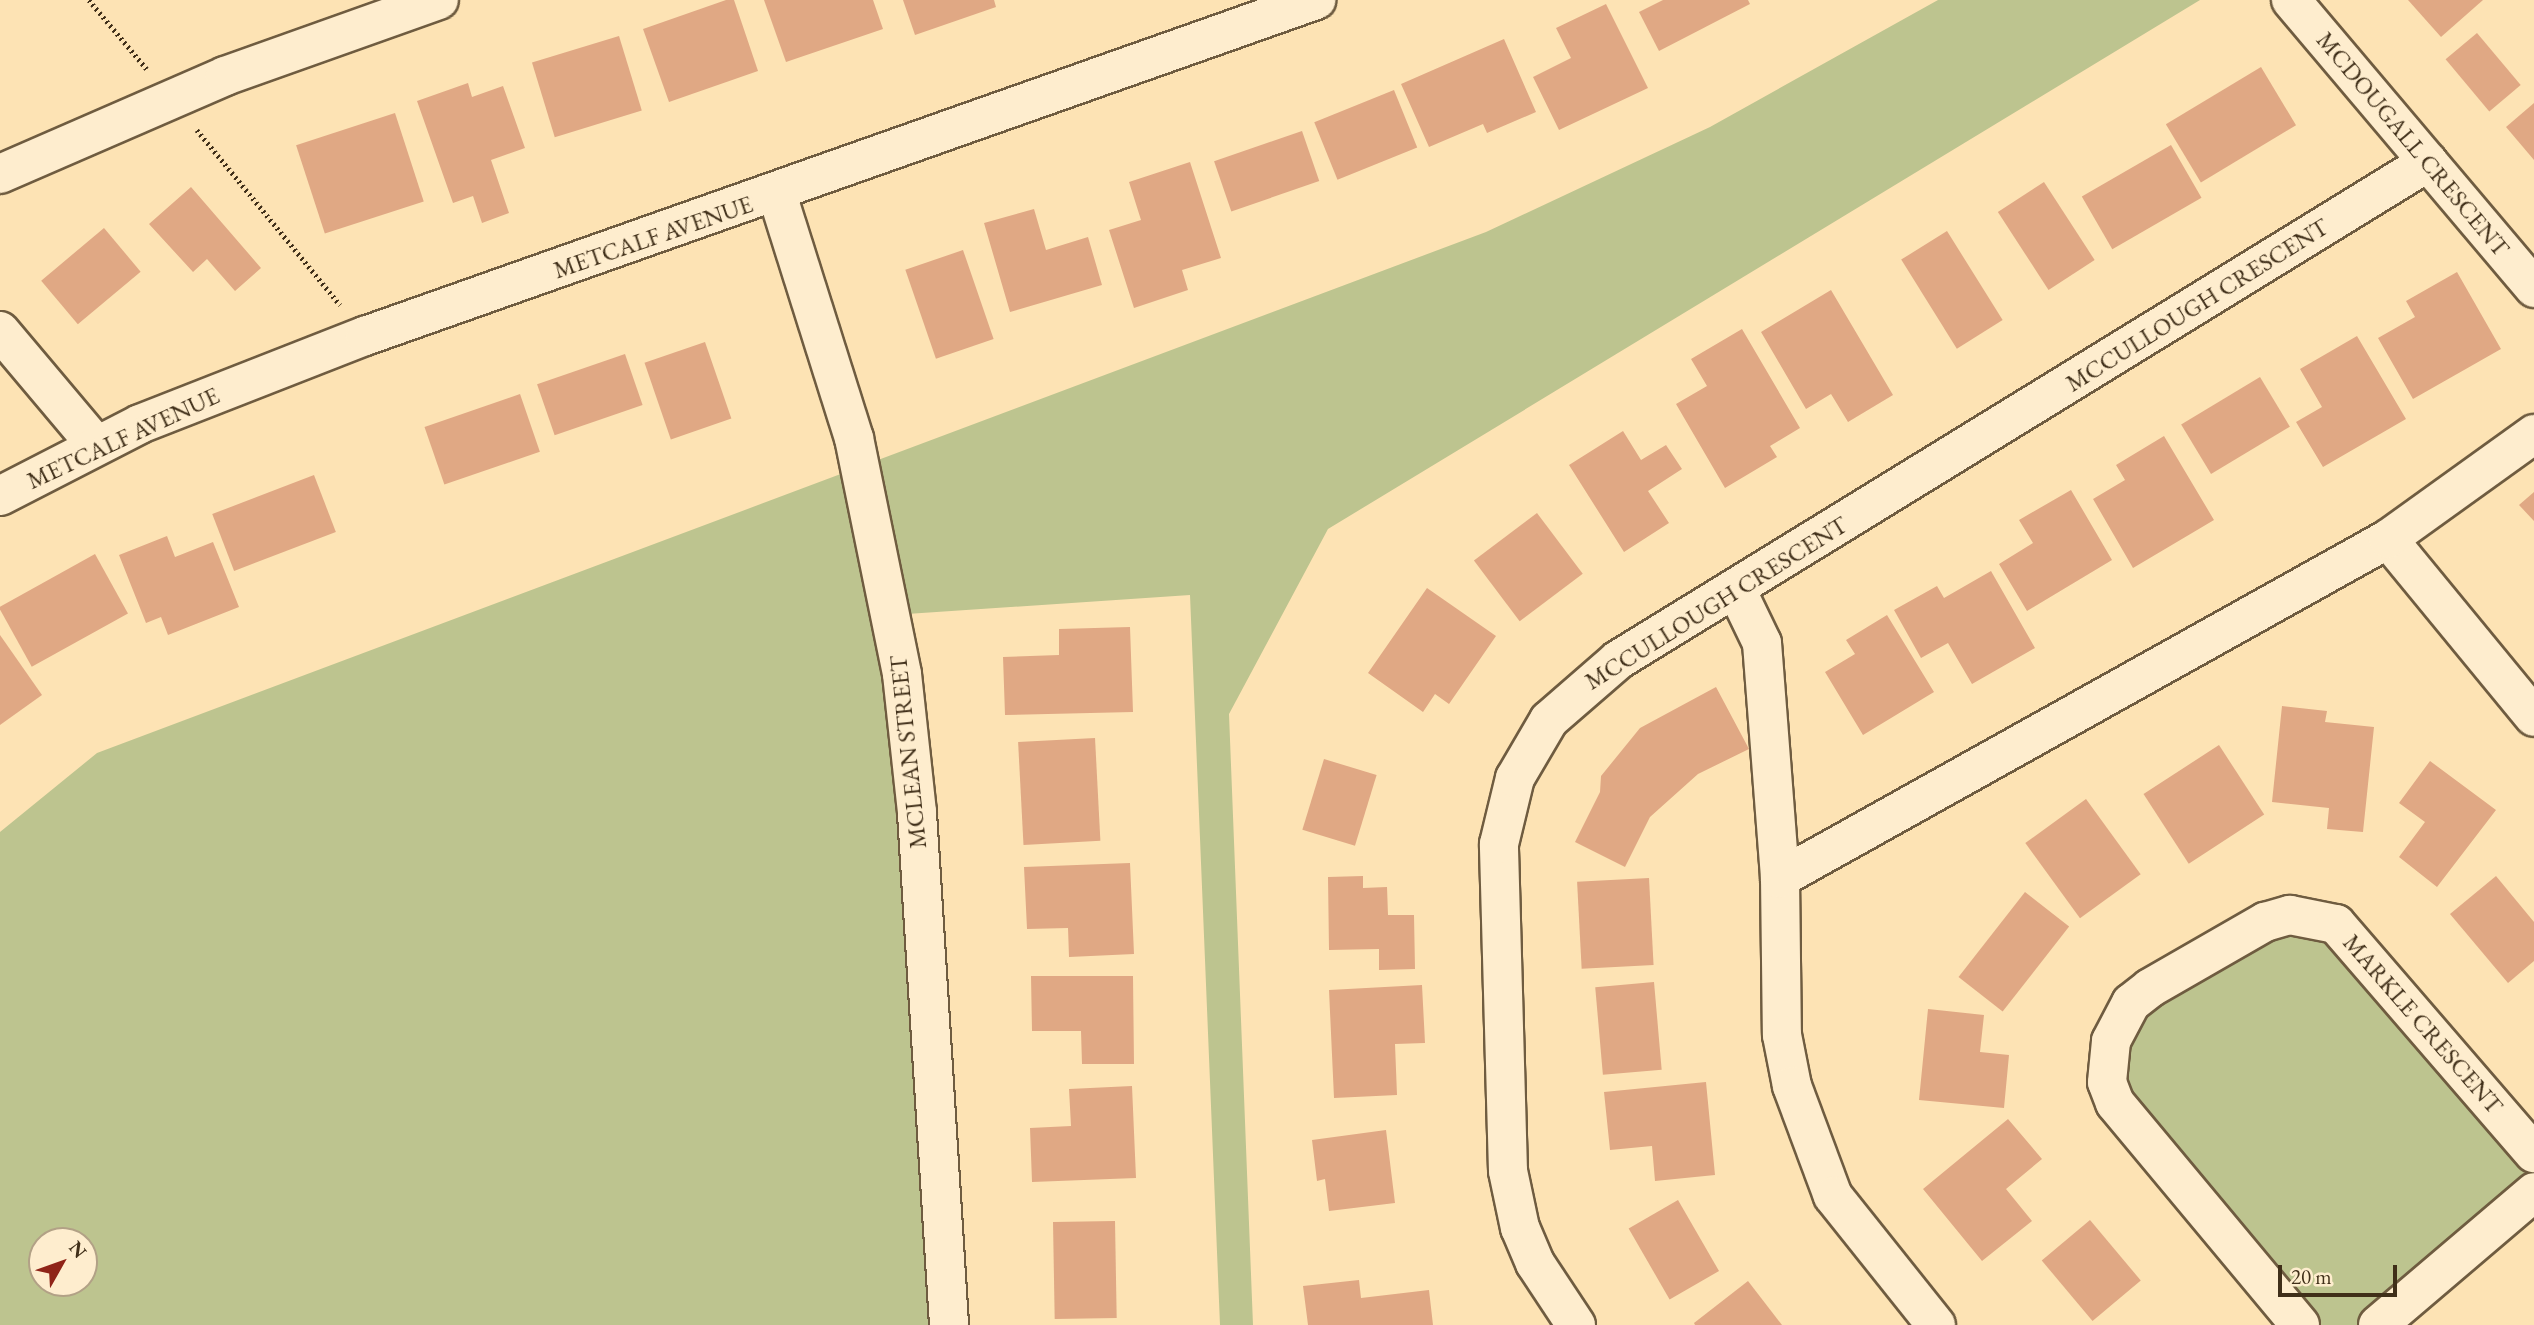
<!DOCTYPE html>
<html>
<head>
<meta charset="utf-8">
<style>
  body { margin:0 }
  #map { position:relative; width:2534px; height:1325px; overflow:hidden; background:#fde3b4; font-family:"EB Garamond",serif }
  div>[style] { position:absolute }
  [style*='--x'] { left:calc(var(--x)*1px); top:calc(var(--y)*1px); width:calc(var(--w)*1px); rotate:calc(var(--a)*1deg) }
  .green>* { inset:0; background:#bdc48f }
  .building>* { inset:0; background:#e0a884; transform-origin:0 0 }
  .path>* { height:4.5px; margin-top:-2.25px; transform-origin:0; background:repeating-linear-gradient(90deg,#402f19 0 2px,transparent 0 5.5px) }
  .roads { filter:drop-shadow(2px 0 #6f5c40) drop-shadow(-2px 0 #6f5c40) drop-shadow(0 2px #6f5c40) drop-shadow(0 -2px #6f5c40) }
  .minor>* { height:38px; margin:-19px; padding:0 19px; transform-origin:19px; border-radius:19px; background:#feedce }
  span { translate:-50% -50%; white-space:nowrap; text-align:center; line-height:1.15; -webkit-text-stroke:6px #feedce; paint-order:stroke }
  .street-label { font-size:24px; color:#402f19 }
  .north { position:absolute; left:28px; top:1227px; width:70px; height:70px; box-sizing:border-box; background:#feedce; border:2px solid #b2a186; border-radius:50%; rotate:50deg; font-size:19px; font-weight:700; line-height:28px; text-align:center; color:#402f19 }
  .north::after { content:''; display:block; margin:auto; width:24px; height:32px; background:#8f2418; clip-path:polygon(50% 0,100% 100%,50% 72%,0 100%) }
  .scale { position:absolute; left:2278px; top:1265px; width:119px; height:32px; box-sizing:border-box; border:4px solid #402f19; border-top:0; padding-left:9px; font-size:21px; line-height:24px; white-space:nowrap; color:#402f19; -webkit-text-stroke:5px #feedce; paint-order:stroke }
</style>
</head>
<body>
<div id="map">
  <div class="green">
    <i style="clip-path:polygon(evenodd,1938px 0,2200px 0,1328px 529px,1229px 714px,1253px 1325px,1220px 1325px,1190px 595px,892px 615px,949px 1325px,0 1325px,0 832px,97px 753px,1486px 232px,1710px 127px,1938px 0,42px 1241px,84px 1241px,84px 1283px,42px 1283px,42px 1241px)"></i>
    <i style="clip-path:polygon(2313px 916px,2534px 1153px,2534px 1192px,2378px 1325px,2300px 1325px,2106px 1064px,2118px 1021px)"></i>
  </div>
  <div class="building">
    <i style="clip-path:polygon(726px 0,734px 0,758px 71px,669px 102px,643px 29px)"></i>
    <i style="clip-path:polygon(764px 0,873px 0,883px 29px,786px 62px)"></i>
    <i style="clip-path:polygon(903px 0,994px 0,996px 7px,915px 35px)"></i>
    <i style="clip-path:polygon(1663px 0,1748px 0,1750px 4px,1659px 51px,1639px 12px)"></i>
    <i style="clip-path:polygon(2408px 0,2483px 0,2441px 37px)"></i>
    <i style="clip-path:polygon(1606px 4px,1648px 88px,1559px 130px,1533px 77px,1571px 58px,1556px 28px)"></i>
    <i style="left:2477px;top:33px;width:68px;height:41px;rotate:50deg"></i>
    <i style="left:619px;top:36px;width:78px;height:91px;rotate:73deg"></i>
    <i style="clip-path:polygon(1504px 39px,1536px 112px,1487px 133px,1483px 124px,1429px 147px,1401px 84px)"></i>
    <i style="left:2261px;top:67px;width:68px;height:111px;rotate:59deg"></i>
    <i style="clip-path:polygon(468px 83px,472px 97px,503px 86px,525px 148px,491px 160px,509px 213px,482px 223px,473px 196px,453px 203px,417px 101px)"></i>
    <i style="left:1394px;top:90px;width:62px;height:86px;rotate:68deg"></i>
    <i style="clip-path:polygon(2534px 103px,2534px 160px,2506px 127px)"></i>
    <i style="left:395px;top:113px;width:93px;height:104px;rotate:72deg"></i>
    <i style="left:1302px;top:131px;width:53px;height:93px;rotate:71deg"></i>
    <i style="left:2171px;top:145px;width:61px;height:103px;rotate:60deg"></i>
    <i style="clip-path:polygon(1190px 162px,1221px 258px,1182px 270px,1188px 290px,1134px 308px,1109px 230px,1141px 220px,1129px 182px)"></i>
    <i style="left:2044px;top:182px;width:93px;height:55px;rotate:57deg"></i>
    <i style="clip-path:polygon(191px 187px,261px 268px,235px 291px,207px 259px,193px 272px,149px 224px)"></i>
    <i style="clip-path:polygon(1034px 209px,1046px 250px,1088px 237px,1102px 285px,1010px 312px,984px 223px)"></i>
    <i style="left:104px;top:228px;width:57px;height:82px;rotate:50deg"></i>
    <i style="left:1947px;top:231px;width:105px;height:54px;rotate:58deg"></i>
    <i style="left:963px;top:250px;width:94px;height:61px;rotate:71deg"></i>
    <i style="clip-path:polygon(2457px 272px,2501px 349px,2413px 399px,2378px 338px,2415px 317px,2406px 301px)"></i>
    <i style="clip-path:polygon(1831px 290px,1893px 395px,1848px 422px,1831px 394px,1806px 409px,1761px 332px)"></i>
    <i style="clip-path:polygon(1742px 329px,1800px 428px,1770px 446px,1777px 457px,1725px 488px,1676px 404px,1707px 386px,1691px 359px)"></i>
    <i style="clip-path:polygon(2357px 336px,2406px 419px,2323px 467px,2296px 422px,2322px 407px,2300px 369px)"></i>
    <i style="left:705px;top:342px;width:81px;height:64px;rotate:71deg"></i>
    <i style="left:625px;top:354px;width:54px;height:93px;rotate:71deg"></i>
    <i style="left:2260px;top:377px;width:58px;height:92px;rotate:59deg"></i>
    <i style="left:520px;top:394px;width:61px;height:101px;rotate:71deg"></i>
    <i style="clip-path:polygon(1623px 431px,1641px 460px,1666px 445px,1682px 469px,1648px 491px,1669px 523px,1624px 552px,1569px 465px)"></i>
    <i style="clip-path:polygon(2164px 436px,2214px 520px,2133px 568px,2093px 499px,2125px 480px,2116px 465px)"></i>
    <i style="left:314px;top:475px;width:61px;height:109px;rotate:69deg"></i>
    <i style="clip-path:polygon(2071px 490px,2112px 560px,2027px 611px,1999px 564px,2033px 543px,2019px 520px)"></i>
    <i style="clip-path:polygon(2534px 492px,2534px 521px,2519px 505px)"></i>
    <i style="left:1537px;top:513px;width:76px;height:79px;rotate:53deg"></i>
    <i style="clip-path:polygon(167px 536px,175px 557px,213px 542px,239px 607px,168px 635px,161px 617px,146px 623px,119px 555px)"></i>
    <i style="left:95px;top:554px;width:68px;height:110px;rotate:61deg"></i>
    <i style="clip-path:polygon(1991px 571px,2035px 648px,1972px 684px,1948px 643px,1921px 658px,1894px 610px,1937px 586px,1944px 598px)"></i>
    <i style="clip-path:polygon(1427px 588px,1496px 636px,1449px 704px,1435px 694px,1423px 712px,1368px 673px)"></i>
    <i style="clip-path:polygon(1887px 615px,1934px 692px,1863px 735px,1825px 672px,1855px 654px,1846px 640px)"></i>
    <i style="clip-path:polygon(1130px 627px,1133px 712px,1005px 715px,1003px 657px,1059px 655px,1059px 629px)"></i>
    <i style="clip-path:polygon(0 635px,42px 695px,0 725px)"></i>
    <i style="clip-path:polygon(1716px 687px,1749px 749px,1698px 774px,1650px 817px,1625px 867px,1575px 842px,1600px 792px,1601px 776px,1640px 728px)"></i>
    <i style="clip-path:polygon(2282px 706px,2327px 711px,2325px 722px,2374px 727px,2363px 832px,2327px 829px,2329px 808px,2272px 802px)"></i>
    <i style="left:1095px;top:738px;width:103px;height:77px;rotate:87deg"></i>
    <i style="left:2219px;top:745px;width:83px;height:90px;rotate:57deg"></i>
    <i style="left:1324px;top:759px;width:55px;height:74px;rotate:17deg"></i>
    <i style="clip-path:polygon(2430px 761px,2496px 810px,2437px 887px,2399px 857px,2425px 822px,2399px 803px)"></i>
    <i style="left:2086px;top:799px;width:93px;height:75px;rotate:54deg"></i>
    <i style="clip-path:polygon(1130px 863px,1134px 954px,1069px 957px,1068px 928px,1027px 929px,1024px 867px)"></i>
    <i style="clip-path:polygon(1363px 876px,1363px 888px,1387px 887px,1388px 915px,1414px 915px,1415px 969px,1379px 970px,1379px 949px,1329px 950px,1328px 877px)"></i>
    <i style="clip-path:polygon(2496px 876px,2534px 922px,2534px 961px,2508px 983px,2450px 914px)"></i>
    <i style="left:1649px;top:878px;width:87px;height:72px;rotate:87deg"></i>
    <i style="left:2025px;top:892px;width:56px;height:108px;rotate:38deg"></i>
    <i style="clip-path:polygon(1031px 976px,1133px 976px,1134px 1064px,1082px 1064px,1081px 1031px,1032px 1031px)"></i>
    <i style="left:1654px;top:982px;width:88px;height:59px;rotate:85deg"></i>
    <i style="clip-path:polygon(1422px 985px,1425px 1043px,1395px 1044px,1397px 1095px,1334px 1098px,1329px 990px)"></i>
    <i style="clip-path:polygon(1928px 1009px,1984px 1015px,1980px 1052px,2009px 1055px,2004px 1108px,1919px 1100px)"></i>
    <i style="clip-path:polygon(1706px 1082px,1715px 1175px,1655px 1181px,1652px 1146px,1610px 1150px,1604px 1092px)"></i>
    <i style="clip-path:polygon(1132px 1086px,1136px 1178px,1032px 1182px,1030px 1128px,1071px 1126px,1069px 1089px)"></i>
    <i style="clip-path:polygon(2008px 1119px,2042px 1159px,2006px 1189px,2032px 1221px,1982px 1261px,1923px 1189px)"></i>
    <i style="clip-path:polygon(1386px 1130px,1395px 1203px,1329px 1211px,1325px 1179px,1317px 1181px,1312px 1140px)"></i>
    <i style="left:1678px;top:1200px;width:82px;height:57px;rotate:60deg"></i>
    <i style="left:2090px;top:1220px;width:79px;height:63px;rotate:50deg"></i>
    <i style="left:1115px;top:1221px;width:97px;height:62px;rotate:89deg"></i>
    <i style="clip-path:polygon(1359px 1280px,1361px 1298px,1429px 1290px,1433px 1325px,1308px 1325px,1303px 1286px)"></i>
    <i style="clip-path:polygon(1748px 1281px,1782px 1325px,1695px 1325px,1694px 1323px)"></i>
  </div>
  <div class="path">
    <i style="--x:89;--y:0;--w:90;--a:50"></i>
    <i style="--x:197;--y:130;--w:226;--a:50.7"></i>
  </div>
  <div class="roads">
    <div class="minor">
      <i style="--x:2291;--y:0;--w:377;--a:49.8"></i>
      <i style="--x:0;--y:174;--w:245;--a:-23.5"></i>
      <i style="--x:225;--y:76;--w:227;--a:-19.6"></i>
      <i style="--x:777;--y:194;--w:256;--a:72.5"></i>
      <i style="--x:854;--y:438;--w:241;--a:78.5"></i>
      <i style="--x:902;--y:674;--w:140;--a:83.8"></i>
      <i style="--x:917;--y:813;--w:513;--a:86.42"></i>
      <i style="--x:0;--y:331;--w:150;--a:49.9"></i>
      <i style="--x:0;--y:496;--w:157;--a:-27.2"></i>
      <i style="--x:140;--y:424;--w:242;--a:-21.4"></i>
      <i style="--x:365;--y:336;--w:1009;--a:-19.46"></i>
      <i style="--x:2388;--y:539;--w:230;--a:50.6"></i>
      <i style="--x:1736;--y:589;--w:60;--a:64.3"></i>
      <i style="--x:1762;--y:643;--w:236;--a:85.6"></i>
      <i style="--x:1780;--y:878;--w:157;--a:89.3"></i>
      <i style="--x:1782;--y:1035;--w:52;--a:78.9"></i>
      <i style="--x:1792;--y:1086;--w:117;--a:69.6"></i>
      <i style="--x:1833;--y:1196;--w:165;--a:51.4"></i>
      <i style="--x:1780;--y:878;--w:696;--a:-29.14"></i>
      <i style="--x:2388;--y:539;--w:180;--a:-35.7"></i>
      <i style="--x:1576;--y:1325;--w:74;--a:-123.5"></i>
      <i style="--x:1535;--y:1263;--w:38;--a:-113"></i>
      <i style="--x:1520;--y:1228;--w:58;--a:-101.9"></i>
      <i style="--x:1508;--y:1171;--w:327;--a:-91.6"></i>
      <i style="--x:1499;--y:844;--w:68;--a:-76.4"></i>
      <i style="--x:1515;--y:778;--w:67;--a:-59.6"></i>
      <i style="--x:1549;--y:720;--w:91;--a:-41"></i>
      <i style="--x:1618;--y:660;--w:951;--a:-31.58"></i>
      <i style="--x:2300;--y:1325;--w:289;--a:-129.8"></i>
      <i style="--x:2115;--y:1103;--w:22;--a:-111"></i>
      <i style="--x:2107;--y:1082;--w:41;--a:-84.4"></i>
      <i style="--x:2111;--y:1041;--w:43;--a:-62.2"></i>
      <i style="--x:2131;--y:1003;--w:24;--a:-38"></i>
      <i style="--x:2150;--y:988;--w:133;--a:-29.9"></i>
      <i style="--x:2265;--y:922;--w:26;--a:-16"></i>
      <i style="--x:2290;--y:915;--w:47;--a:11.1"></i>
      <i style="--x:2336;--y:924;--w:303;--a:49.2"></i>
      <i style="--x:2378;--y:1325;--w:205;--a:-40.4"></i>
    </div>
  </div>
  <div class="street-label">
    <span style="left:2413px;top:144px;rotate:50deg">MCDOUGALL CRESCENT</span>
    <span style="left:653px;top:237px;rotate:-19deg">METCALF AVENUE</span>
    <span style="left:2197px;top:305px;rotate:-32deg">MCCULLOUGH CRESCENT</span>
    <span style="left:123px;top:438px;rotate:-25deg">METCALF AVENUE</span>
    <span style="left:1716px;top:603px;rotate:-32deg">MCCULLOUGH CRESCENT</span>
    <span style="left:908px;top:752px;rotate:-96deg">MCLEAN STREET</span>
    <span style="left:2423px;top:1024px;rotate:49deg">MARKLE CRESCENT</span>
  </div>
  <div class="north">N</div>
  <div class="scale">20 m</div>
</div>
</body>
</html>
